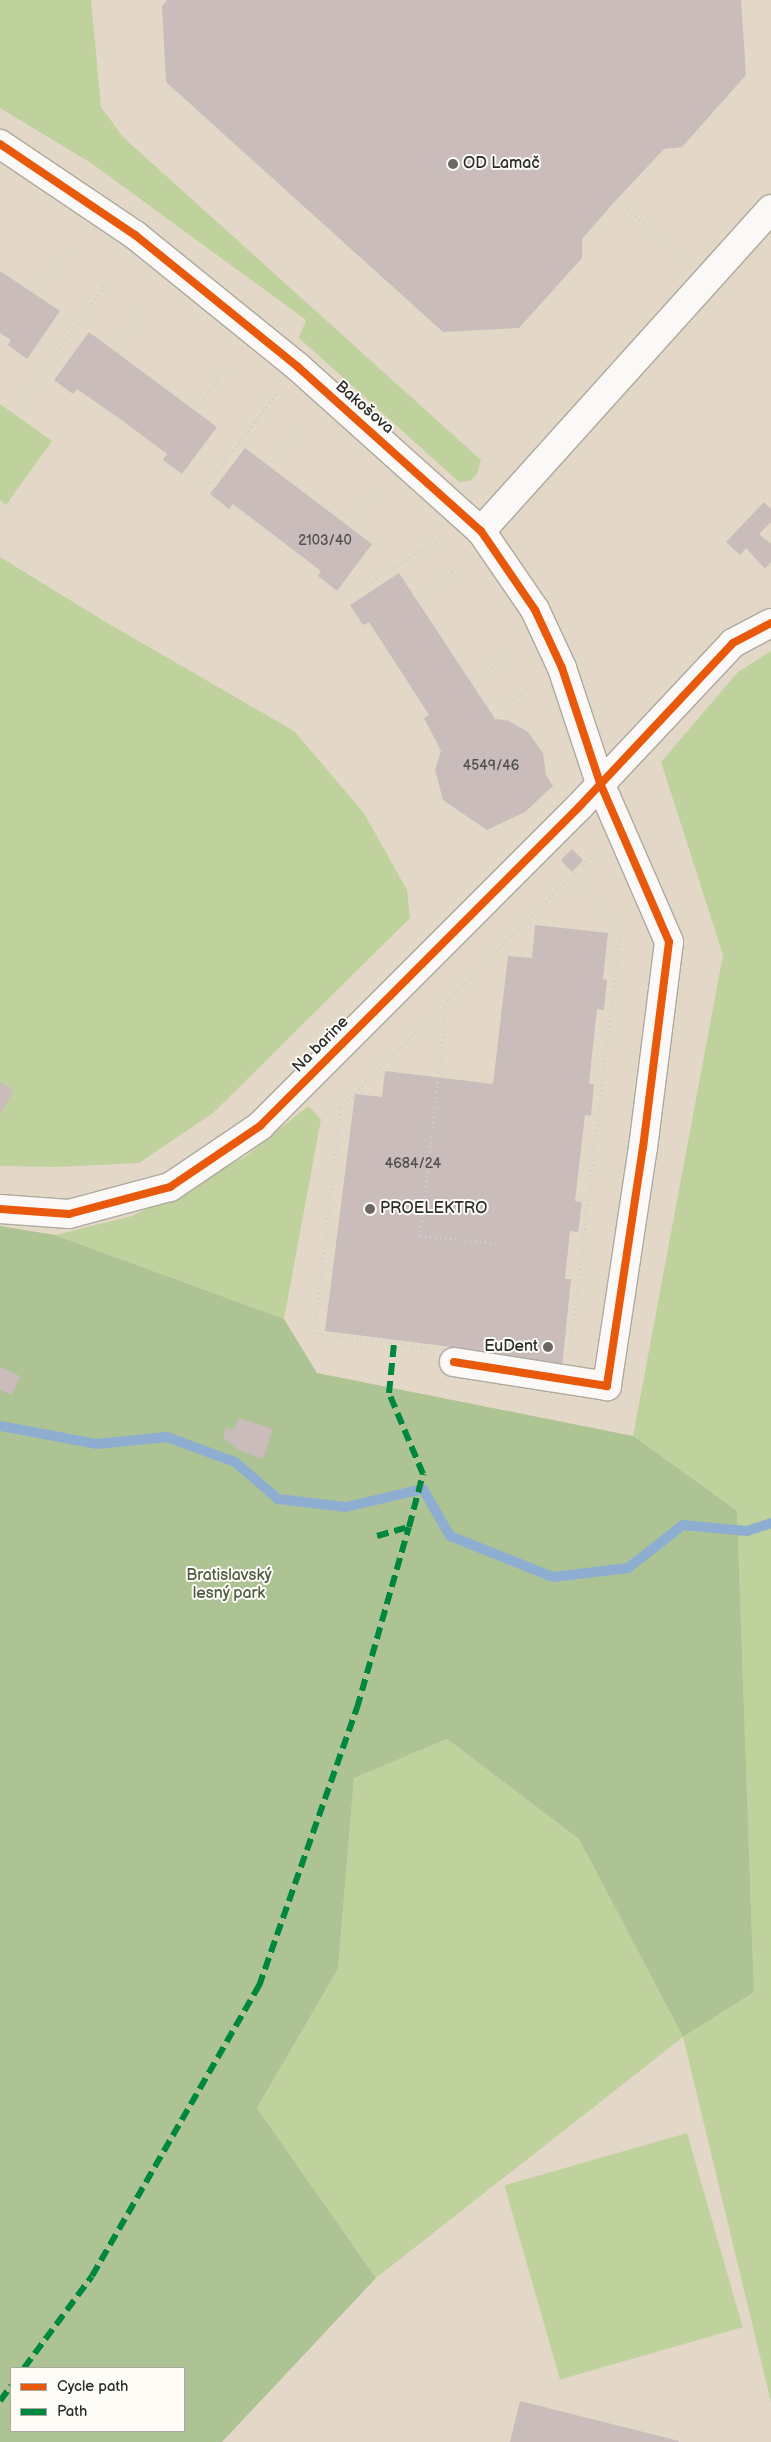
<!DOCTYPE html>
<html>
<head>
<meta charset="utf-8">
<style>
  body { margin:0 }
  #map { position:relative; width:771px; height:2442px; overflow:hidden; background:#e3d8c7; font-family:"Balsamiq Sans",sans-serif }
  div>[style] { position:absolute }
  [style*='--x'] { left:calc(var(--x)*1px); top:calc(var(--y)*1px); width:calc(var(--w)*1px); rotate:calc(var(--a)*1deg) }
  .green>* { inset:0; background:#bfd29d; transform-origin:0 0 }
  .forest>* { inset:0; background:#adc394 }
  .stream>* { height:10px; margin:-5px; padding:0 5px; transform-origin:5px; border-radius:5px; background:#8eaed1 }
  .building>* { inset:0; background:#c9bcbb; transform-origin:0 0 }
  .path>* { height:3px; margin-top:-1.5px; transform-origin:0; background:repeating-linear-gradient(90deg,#d1cfca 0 1px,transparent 0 5px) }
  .roads { filter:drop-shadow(1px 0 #afa89d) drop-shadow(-1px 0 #afa89d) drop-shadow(0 1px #afa89d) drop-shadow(0 -1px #afa89d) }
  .minor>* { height:28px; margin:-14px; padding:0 14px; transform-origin:14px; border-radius:14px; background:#fbf9f7 }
  .quiet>* { height:6px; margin-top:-3px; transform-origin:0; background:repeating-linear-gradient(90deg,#00873e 0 12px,transparent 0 18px) }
  .cycleway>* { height:8px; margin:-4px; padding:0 4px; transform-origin:4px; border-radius:4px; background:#e8590c }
  .dots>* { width:14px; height:14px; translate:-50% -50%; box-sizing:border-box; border:2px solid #fdfcf7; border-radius:50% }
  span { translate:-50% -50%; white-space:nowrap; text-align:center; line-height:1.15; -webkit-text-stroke:4px #fdfcf7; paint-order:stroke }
  .number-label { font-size:14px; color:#524f4f }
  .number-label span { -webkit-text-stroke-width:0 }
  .poi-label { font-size:16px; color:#2b2b2b }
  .left { translate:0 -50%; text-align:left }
  .right { translate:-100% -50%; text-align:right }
  .street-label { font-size:16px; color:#2b2b2b }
  .park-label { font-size:16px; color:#4e5c43 }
  .legend { position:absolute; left:10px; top:2367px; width:175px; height:65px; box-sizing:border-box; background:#fdfcf7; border:1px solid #a9a8a5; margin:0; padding:6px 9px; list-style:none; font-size:15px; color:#2b2b2b }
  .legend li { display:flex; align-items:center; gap:10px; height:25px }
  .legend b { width:25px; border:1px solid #a9a8a5 }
</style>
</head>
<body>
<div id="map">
  <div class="green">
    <i style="clip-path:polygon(0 0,91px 0,101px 107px,123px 137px,481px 460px,477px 474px,470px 481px,459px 482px,299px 338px,306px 320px,91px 163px,0 108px)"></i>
    <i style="clip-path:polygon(0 404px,52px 441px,6px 505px,0 500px)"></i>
    <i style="clip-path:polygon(0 557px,104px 621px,294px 731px,364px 813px,407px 890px,410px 918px,213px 1113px,139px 1163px,57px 1167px,0 1166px)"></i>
    <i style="clip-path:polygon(771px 651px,771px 2402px,683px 2037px,376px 2278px,257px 2108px,338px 1969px,354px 1778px,447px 1739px,579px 1839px,683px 2037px,754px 1992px,737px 1512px,633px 1436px,723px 955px,661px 762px,738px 672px)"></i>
    <i style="clip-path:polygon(308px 1106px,321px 1119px,284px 1319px,55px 1235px,132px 1216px,187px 1189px,246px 1156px)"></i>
    <i style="left:687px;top:2133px;width:202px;height:190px;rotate:74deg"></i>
  </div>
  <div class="forest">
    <i style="clip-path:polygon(evenodd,0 1226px,55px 1235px,284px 1319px,317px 1373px,633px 1436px,737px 1511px,754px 1992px,683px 2037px,579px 1839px,447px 1739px,354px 1778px,338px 1969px,257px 2108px,376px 2278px,222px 2442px,0 2442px,0 1226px,11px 2368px,184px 2368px,184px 2431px,11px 2431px,11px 2368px)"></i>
  </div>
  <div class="stream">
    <i style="--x:0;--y:1426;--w:99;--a:10.5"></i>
    <i style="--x:97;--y:1444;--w:70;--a:-5.7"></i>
    <i style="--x:167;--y:1437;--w:72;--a:20.2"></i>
    <i style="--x:235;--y:1462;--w:57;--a:40.7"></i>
    <i style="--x:278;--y:1499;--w:68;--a:6.7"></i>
    <i style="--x:346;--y:1507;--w:79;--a:-13.2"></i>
    <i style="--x:423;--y:1489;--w:54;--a:60.1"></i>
    <i style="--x:450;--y:1536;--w:111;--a:21.7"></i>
    <i style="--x:553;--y:1577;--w:76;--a:-6.8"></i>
    <i style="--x:628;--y:1568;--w:70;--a:-38"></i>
    <i style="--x:683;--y:1525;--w:64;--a:5.4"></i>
    <i style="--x:747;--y:1531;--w:25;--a:-18"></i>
  </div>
  <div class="building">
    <i style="clip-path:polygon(167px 0,741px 0,746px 75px,682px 147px,664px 149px,617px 199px,582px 239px,582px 258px,519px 328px,443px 332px,166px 82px,162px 6px)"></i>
    <i style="clip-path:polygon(0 271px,60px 311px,27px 359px,8px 345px,11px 340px,0 333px)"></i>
    <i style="clip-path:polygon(89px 332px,217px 427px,182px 474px,163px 460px,167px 454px,123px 421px,77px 389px,73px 394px,54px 380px)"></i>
    <i style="clip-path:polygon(245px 448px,372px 544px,337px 591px,318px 576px,321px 571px,233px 504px,229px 509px,210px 494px)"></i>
    <i style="clip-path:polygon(764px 502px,771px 509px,771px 522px,759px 534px,771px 544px,771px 562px,765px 569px,746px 548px,740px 555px,726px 542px)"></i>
    <i style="clip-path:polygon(399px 573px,495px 719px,507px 720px,528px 732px,543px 753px,546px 775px,553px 786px,525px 812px,487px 830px,443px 800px,435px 770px,441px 751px,424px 718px,429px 715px,369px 622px,363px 625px,350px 605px)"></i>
    <i style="left:572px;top:849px;width:16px;height:16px;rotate:45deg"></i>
    <i style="clip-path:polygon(535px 925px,608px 933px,603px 979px,607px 980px,604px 1010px,597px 1009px,589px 1084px,594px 1084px,591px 1116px,585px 1115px,575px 1201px,582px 1202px,578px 1232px,570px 1231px,565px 1279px,571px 1279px,562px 1367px,475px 1358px,476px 1350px,325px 1331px,355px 1094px,382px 1097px,385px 1071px,493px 1084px,508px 956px,532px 958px)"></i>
    <i style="clip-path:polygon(0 1082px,14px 1090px,0 1114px)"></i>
    <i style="clip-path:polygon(0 1367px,20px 1376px,12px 1395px,0 1390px)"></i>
    <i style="clip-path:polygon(239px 1418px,273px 1429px,263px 1459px,239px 1450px,223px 1438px,226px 1427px,234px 1430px)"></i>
    <i style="clip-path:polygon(520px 2401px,679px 2441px,679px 2442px,510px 2442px)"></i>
  </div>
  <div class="path">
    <i style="--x:617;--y:199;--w:90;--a:41.8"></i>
    <i style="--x:36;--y:295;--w:52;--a:-54.5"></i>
    <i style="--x:113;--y:350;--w:51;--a:-55.4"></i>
    <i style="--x:194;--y:410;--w:51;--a:-52.2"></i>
    <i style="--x:13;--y:413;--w:162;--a:-54.5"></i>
    <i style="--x:269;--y:466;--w:47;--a:-53.6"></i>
    <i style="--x:205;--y:486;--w:119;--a:-52.2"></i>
    <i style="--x:349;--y:527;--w:42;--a:-53.7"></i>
    <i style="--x:346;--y:597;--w:112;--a:-31.8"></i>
    <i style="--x:414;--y:597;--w:47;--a:-33.7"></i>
    <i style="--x:470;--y:680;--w:48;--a:-31.4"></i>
    <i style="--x:492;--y:713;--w:42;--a:-33.3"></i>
    <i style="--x:447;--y:1002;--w:236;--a:96.6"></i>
    <i style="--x:420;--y:1236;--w:76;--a:5.3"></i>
    <i style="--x:332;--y:1099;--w:12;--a:42"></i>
    <i style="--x:427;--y:1348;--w:114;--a:-172.4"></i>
    <i style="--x:314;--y:1333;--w:228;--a:-83.2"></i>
    <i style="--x:341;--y:1107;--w:332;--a:-45.1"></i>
    <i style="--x:570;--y:1349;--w:418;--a:-83.1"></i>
    <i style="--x:620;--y:934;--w:77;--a:-126"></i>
    <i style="--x:575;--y:872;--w:28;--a:-42"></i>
  </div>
  <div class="roads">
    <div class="minor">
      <i style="--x:0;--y:144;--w:163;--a:34"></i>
      <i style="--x:135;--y:235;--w:210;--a:39"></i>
      <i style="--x:298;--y:367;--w:246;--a:41.9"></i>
      <i style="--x:481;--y:531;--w:96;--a:55.6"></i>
      <i style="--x:535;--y:610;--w:64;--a:65"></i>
      <i style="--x:562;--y:668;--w:121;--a:71.7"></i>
      <i style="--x:600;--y:783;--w:173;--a:66.5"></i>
      <i style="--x:669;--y:942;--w:207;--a:97.2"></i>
      <i style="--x:643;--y:1147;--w:242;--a:98.6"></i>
      <i style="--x:607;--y:1386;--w:155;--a:-171.1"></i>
      <i style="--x:481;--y:531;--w:433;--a:-48"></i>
      <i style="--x:0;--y:1209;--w:69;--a:4.1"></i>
      <i style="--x:69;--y:1214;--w:105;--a:-15"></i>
      <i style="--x:170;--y:1187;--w:109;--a:-34.1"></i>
      <i style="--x:260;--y:1126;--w:451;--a:-45"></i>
      <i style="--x:579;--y:807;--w:225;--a:-46.8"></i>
      <i style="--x:733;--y:643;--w:43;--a:-27.8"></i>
    </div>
  </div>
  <div class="quiet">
    <i style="--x:377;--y:1536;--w:33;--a:-16"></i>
    <i style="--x:409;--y:1527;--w:55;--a:-75.2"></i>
    <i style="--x:423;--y:1474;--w:88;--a:-112.8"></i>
    <i style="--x:389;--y:1393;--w:49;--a:-84.2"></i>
    <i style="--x:24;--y:2368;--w:114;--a:-53.5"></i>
    <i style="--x:92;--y:2276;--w:335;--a:-60.1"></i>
    <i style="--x:259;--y:1986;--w:295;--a:-70.6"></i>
    <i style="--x:357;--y:1708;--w:188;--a:-74"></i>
    <i style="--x:0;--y:2401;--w:19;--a:-54"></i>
  </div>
  <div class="cycleway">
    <i style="--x:0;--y:144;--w:163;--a:34"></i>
    <i style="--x:135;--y:235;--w:210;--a:39"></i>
    <i style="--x:298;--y:367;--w:246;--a:41.9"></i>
    <i style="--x:481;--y:531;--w:96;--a:55.6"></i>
    <i style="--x:535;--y:610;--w:64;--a:65"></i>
    <i style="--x:562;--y:668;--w:121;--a:71.7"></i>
    <i style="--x:600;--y:783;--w:173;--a:66.5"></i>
    <i style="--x:669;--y:942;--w:207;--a:97.2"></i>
    <i style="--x:643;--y:1147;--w:242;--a:98.6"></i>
    <i style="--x:607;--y:1386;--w:155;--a:-171.1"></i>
    <i style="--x:0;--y:1209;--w:69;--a:4.1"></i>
    <i style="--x:69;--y:1214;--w:105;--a:-15"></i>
    <i style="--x:170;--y:1187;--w:109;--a:-34.1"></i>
    <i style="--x:260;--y:1126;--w:451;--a:-45"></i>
    <i style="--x:579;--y:807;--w:225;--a:-46.8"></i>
    <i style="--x:733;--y:643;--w:43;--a:-27.8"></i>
  </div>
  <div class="dots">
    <i style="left:453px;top:164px;background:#6b6862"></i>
    <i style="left:370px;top:1209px;background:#6b6862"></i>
    <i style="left:548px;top:1347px;background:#6b6862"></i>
  </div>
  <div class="number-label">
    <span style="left:325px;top:541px">2103/40</span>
    <span style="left:491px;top:766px">4549/46</span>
    <span style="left:413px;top:1164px">4684/24</span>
  </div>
  <div class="poi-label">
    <span class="left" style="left:463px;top:164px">OD Lamač</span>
    <span class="left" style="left:380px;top:1209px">PROELEKTRO</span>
    <span class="right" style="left:538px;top:1347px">EuDent</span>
  </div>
  <div class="street-label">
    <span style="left:364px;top:408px;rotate:41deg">Bakošova</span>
    <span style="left:321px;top:1045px;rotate:-45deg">Na barine</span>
  </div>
  <div class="park-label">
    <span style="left:229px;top:1585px">Bratislavský<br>lesný park</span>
  </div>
  <ul class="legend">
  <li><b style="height:6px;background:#e8590c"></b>Cycle path</li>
  <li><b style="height:6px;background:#00873e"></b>Path</li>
  </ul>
</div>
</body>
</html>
